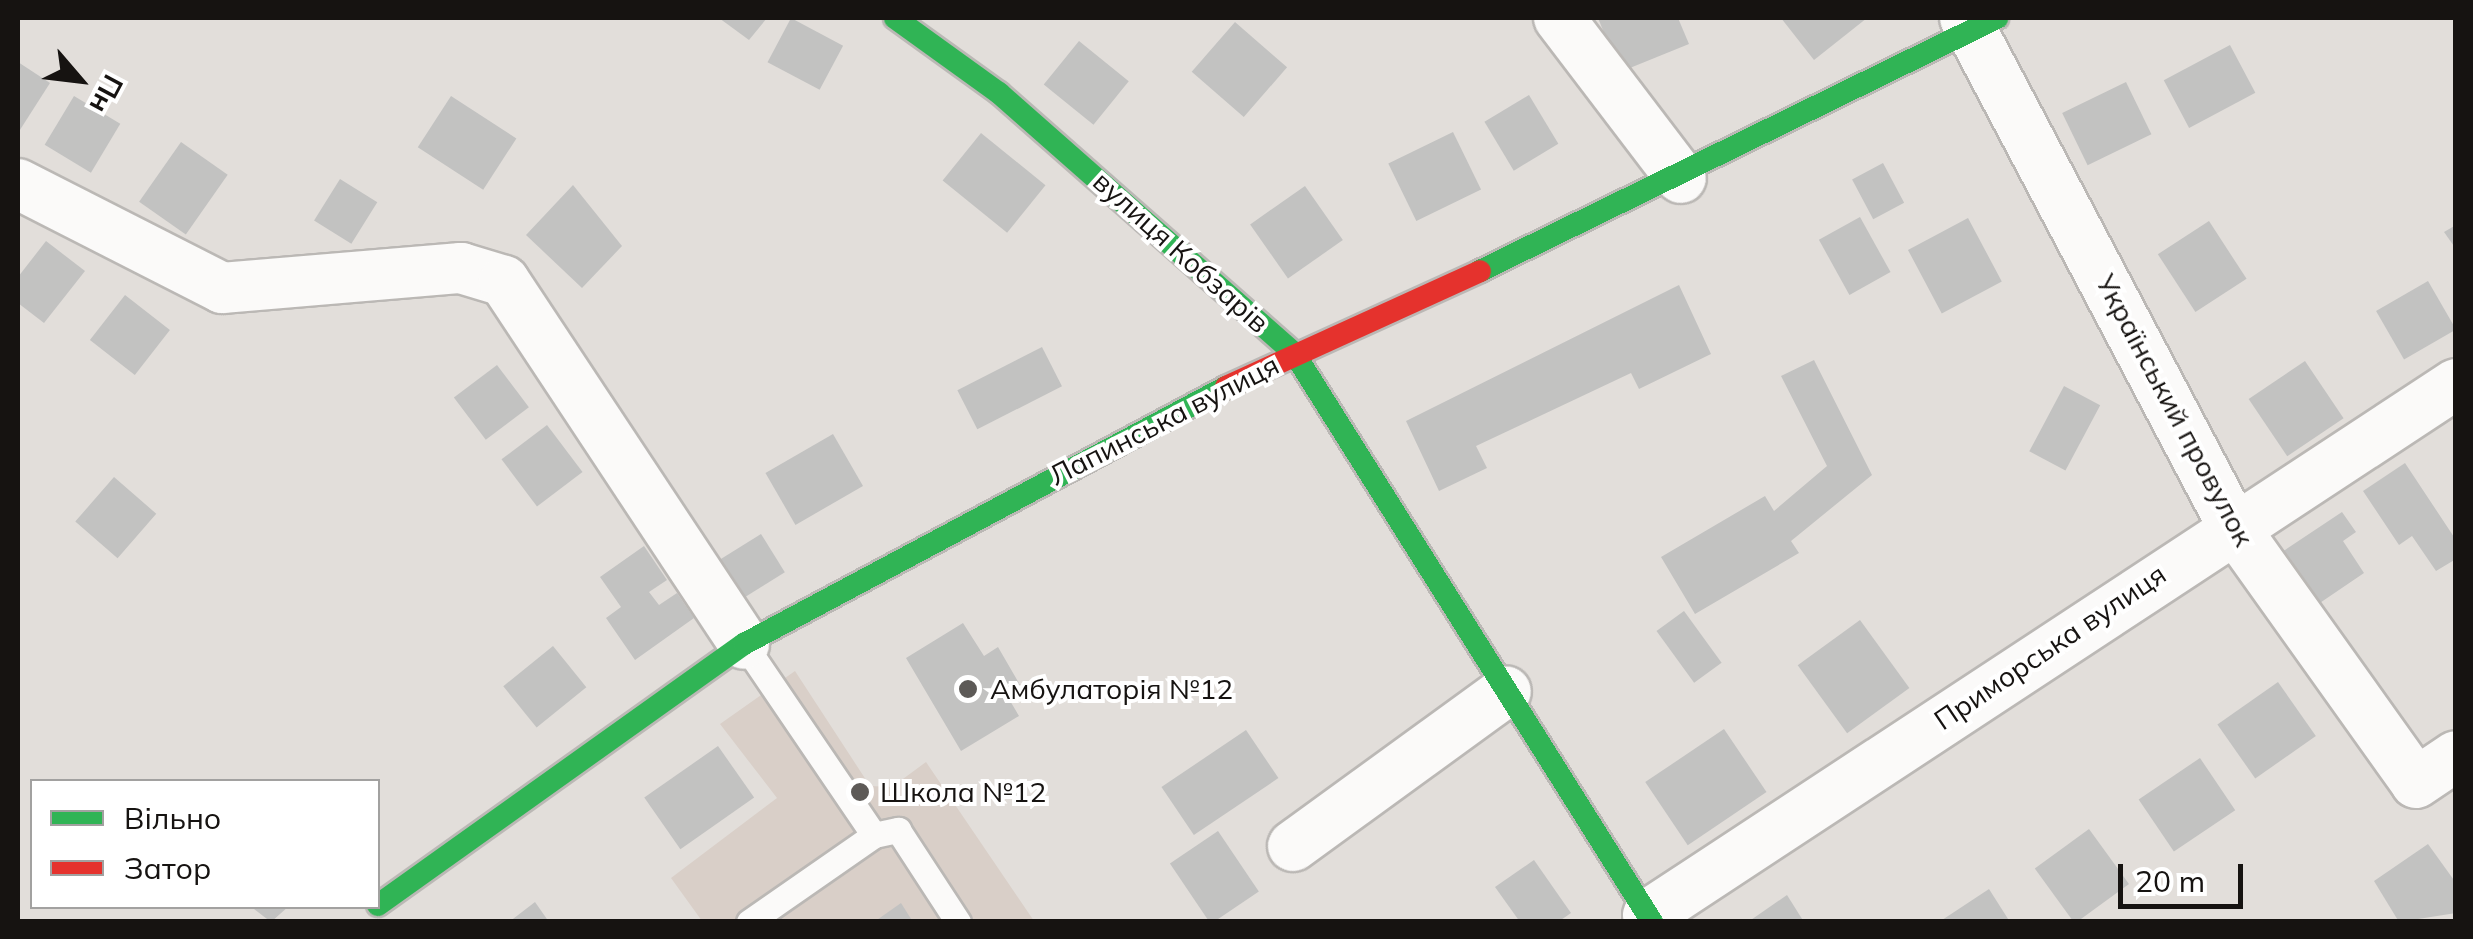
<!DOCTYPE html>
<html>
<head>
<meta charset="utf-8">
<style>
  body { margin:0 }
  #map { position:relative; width:2473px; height:939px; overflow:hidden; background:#e2deda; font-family:Mulish,sans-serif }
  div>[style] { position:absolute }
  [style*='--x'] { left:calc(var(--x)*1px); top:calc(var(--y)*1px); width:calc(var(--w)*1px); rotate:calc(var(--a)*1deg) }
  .built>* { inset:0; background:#d9cfc8 }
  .building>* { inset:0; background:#c2c2c1; transform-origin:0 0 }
  .roads { filter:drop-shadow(2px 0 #bbb8b5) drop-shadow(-2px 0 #bbb8b5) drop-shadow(0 2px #bbb8b5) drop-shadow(0 -2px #bbb8b5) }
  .lane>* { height:25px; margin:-12.5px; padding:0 12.5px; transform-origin:12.5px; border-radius:12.5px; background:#fbfaf9 }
  .street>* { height:50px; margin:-25px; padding:0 25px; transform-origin:25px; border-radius:25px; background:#fbfaf9 }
  .fast>* { height:22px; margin:-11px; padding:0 11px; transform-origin:11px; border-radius:11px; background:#30b455 }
  .jam>* { height:22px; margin:-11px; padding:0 11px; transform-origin:11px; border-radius:11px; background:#e5322d }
  .dots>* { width:28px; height:28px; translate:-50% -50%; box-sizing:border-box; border:5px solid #fff; border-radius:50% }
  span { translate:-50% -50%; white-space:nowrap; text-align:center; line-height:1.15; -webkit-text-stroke:8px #fff; paint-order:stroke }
  .street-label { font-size:28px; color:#161311 }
  .poi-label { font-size:28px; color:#161311 }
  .left { translate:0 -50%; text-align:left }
  .frame { position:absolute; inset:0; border:20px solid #161311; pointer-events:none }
  .legend { position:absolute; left:30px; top:779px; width:350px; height:130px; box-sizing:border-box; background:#fff; border:2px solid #a2a1a0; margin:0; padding:12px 18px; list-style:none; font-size:30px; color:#161311 }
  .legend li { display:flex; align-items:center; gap:20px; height:50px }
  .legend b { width:50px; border:2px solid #a2a1a0 }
  .north { position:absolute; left:30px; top:30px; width:100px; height:100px; -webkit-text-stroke:8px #fff; paint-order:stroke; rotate:118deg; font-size:28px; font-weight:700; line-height:40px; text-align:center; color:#161311 }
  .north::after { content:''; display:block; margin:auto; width:35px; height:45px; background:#161311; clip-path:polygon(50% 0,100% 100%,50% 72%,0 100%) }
  .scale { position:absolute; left:2118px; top:864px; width:125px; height:45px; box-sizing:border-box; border:5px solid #161311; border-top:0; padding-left:12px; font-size:30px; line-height:35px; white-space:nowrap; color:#161311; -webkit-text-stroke:8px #fff; paint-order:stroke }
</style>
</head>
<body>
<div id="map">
  <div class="built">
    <i style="clip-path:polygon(795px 671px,870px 786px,892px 787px,926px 762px,1034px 921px,702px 921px,671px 878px,777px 798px,720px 724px)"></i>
  </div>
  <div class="building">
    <i style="clip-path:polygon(719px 18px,767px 18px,749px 40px)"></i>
    <i style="left:791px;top:18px;width:59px;height:50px;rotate:28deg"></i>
    <i style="clip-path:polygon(1598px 18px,1678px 18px,1689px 44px,1620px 72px)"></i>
    <i style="clip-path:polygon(1781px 18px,1867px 18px,1814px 60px)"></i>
    <i style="left:1235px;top:22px;width:69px;height:66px;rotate:41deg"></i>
    <i style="left:1079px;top:41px;width:64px;height:56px;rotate:39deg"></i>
    <i style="left:2230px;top:45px;width:54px;height:75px;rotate:62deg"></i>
    <i style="clip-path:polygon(18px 62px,50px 83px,18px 133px)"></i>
    <i style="left:2126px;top:82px;width:58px;height:71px;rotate:64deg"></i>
    <i style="left:1529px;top:95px;width:57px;height:52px;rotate:59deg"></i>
    <i style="left:74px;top:96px;width:54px;height:57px;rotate:31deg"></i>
    <i style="left:451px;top:96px;width:78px;height:61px;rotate:33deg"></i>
    <i style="left:1453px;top:132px;width:64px;height:72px;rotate:64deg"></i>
    <i style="left:981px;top:133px;width:83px;height:61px;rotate:39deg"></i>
    <i style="left:181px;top:142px;width:57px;height:73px;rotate:35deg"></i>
    <i style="left:1883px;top:163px;width:45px;height:35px;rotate:62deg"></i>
    <i style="left:340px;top:179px;width:44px;height:49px;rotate:32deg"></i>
    <i style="clip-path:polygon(573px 185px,622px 246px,582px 288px,526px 235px)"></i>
    <i style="left:1305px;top:186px;width:66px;height:67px;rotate:55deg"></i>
    <i style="left:1860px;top:217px;width:63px;height:47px;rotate:61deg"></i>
    <i style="left:1968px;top:218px;width:72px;height:68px;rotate:62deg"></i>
    <i style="left:2209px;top:221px;width:69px;height:61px;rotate:57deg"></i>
    <i style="clip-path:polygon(2456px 225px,2456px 249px,2444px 232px)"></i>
    <i style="clip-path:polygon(46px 241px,85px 271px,44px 323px,18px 303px,18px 277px)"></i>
    <i style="left:2428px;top:281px;width:56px;height:60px;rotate:60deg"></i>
    <i style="clip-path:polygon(1679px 285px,1711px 354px,1639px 389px,1631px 373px,1476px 446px,1487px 468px,1439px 491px,1406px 421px)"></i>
    <i style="left:125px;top:295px;width:57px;height:57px;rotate:38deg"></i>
    <i style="left:1042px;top:347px;width:44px;height:95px;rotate:63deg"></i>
    <i style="clip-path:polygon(1814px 360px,1872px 475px,1791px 541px,1799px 553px,1695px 614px,1661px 557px,1765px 496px,1774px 511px,1827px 466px,1781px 376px)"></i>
    <i style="left:2305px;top:361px;width:69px;height:68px;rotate:56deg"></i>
    <i style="left:497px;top:365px;width:53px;height:54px;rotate:53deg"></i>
    <i style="left:2064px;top:386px;width:41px;height:74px;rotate:28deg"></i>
    <i style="left:547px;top:425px;width:59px;height:57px;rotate:53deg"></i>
    <i style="left:833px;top:434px;width:60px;height:78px;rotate:60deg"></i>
    <i style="clip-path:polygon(2405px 463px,2456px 540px,2456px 559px,2436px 571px,2412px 536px,2399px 545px,2363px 491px)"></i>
    <i style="left:114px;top:477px;width:56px;height:59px;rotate:41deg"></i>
    <i style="clip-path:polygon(2342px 512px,2356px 532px,2343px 541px,2364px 573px,2308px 611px,2273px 558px)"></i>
    <i style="left:761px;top:534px;width:45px;height:62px;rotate:58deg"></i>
    <i style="clip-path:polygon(644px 546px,667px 580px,649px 592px,659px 605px,677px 593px,694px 618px,635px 660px,606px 618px,621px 607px,600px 577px)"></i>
    <i style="left:1684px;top:611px;width:64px;height:34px;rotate:54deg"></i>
    <i style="left:1860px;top:620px;width:84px;height:77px;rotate:54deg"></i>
    <i style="clip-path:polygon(963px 623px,984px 656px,998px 647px,1020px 685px,1006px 694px,1019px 716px,961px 751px,906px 658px)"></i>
    <i style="left:553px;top:646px;width:53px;height:64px;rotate:51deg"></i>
    <i style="left:2278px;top:682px;width:66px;height:74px;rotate:55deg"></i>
    <i style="left:1724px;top:729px;width:76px;height:95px;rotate:56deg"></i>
    <i style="left:1246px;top:730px;width:58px;height:102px;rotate:56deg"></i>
    <i style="left:718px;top:746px;width:63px;height:90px;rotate:55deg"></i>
    <i style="left:2200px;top:758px;width:63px;height:74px;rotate:56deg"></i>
    <i style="left:2089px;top:829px;width:68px;height:67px;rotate:54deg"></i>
    <i style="left:1218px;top:831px;width:73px;height:58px;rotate:56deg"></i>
    <i style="clip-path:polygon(2428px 844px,2456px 883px,2456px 913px,2399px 922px,2374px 881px)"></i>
    <i style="clip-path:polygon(1534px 860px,1571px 913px,1558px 922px,1520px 922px,1495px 887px)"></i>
    <i style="clip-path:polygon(1989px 889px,2010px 922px,1939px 922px)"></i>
    <i style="clip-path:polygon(1787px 895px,1804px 922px,1748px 922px)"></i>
    <i style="clip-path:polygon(535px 902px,549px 922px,509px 922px)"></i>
    <i style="clip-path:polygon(901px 903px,913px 922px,874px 922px)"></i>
    <i style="clip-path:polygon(250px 906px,289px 906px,271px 922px)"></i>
  </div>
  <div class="roads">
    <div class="lane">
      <i style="--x:744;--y:644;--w:231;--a:55.8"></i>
      <i style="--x:874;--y:835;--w:25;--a:-12"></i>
      <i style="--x:898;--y:830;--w:110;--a:56.9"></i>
      <i style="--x:749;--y:922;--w:152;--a:-34.8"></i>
    </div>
    <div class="street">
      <i style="--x:1559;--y:18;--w:201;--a:52.7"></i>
      <i style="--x:1965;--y:18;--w:574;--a:62.19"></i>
      <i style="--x:2233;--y:526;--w:315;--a:54.5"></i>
      <i style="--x:2416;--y:783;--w:48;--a:-34"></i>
      <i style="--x:18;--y:184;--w:229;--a:27"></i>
      <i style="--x:222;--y:288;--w:240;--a:-4.8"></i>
      <i style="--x:461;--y:268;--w:45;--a:16.8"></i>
      <i style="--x:504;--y:281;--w:435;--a:56.5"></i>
      <i style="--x:1293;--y:846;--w:263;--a:-36"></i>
      <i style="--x:1648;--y:915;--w:967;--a:-33.31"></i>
    </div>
    <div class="fast">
      <i style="--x:895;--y:18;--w:128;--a:35.8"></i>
      <i style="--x:999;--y:93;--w:393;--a:41.4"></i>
      <i style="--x:1294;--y:353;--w:672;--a:57.82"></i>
      <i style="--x:1480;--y:271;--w:576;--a:-26.08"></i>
      <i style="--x:378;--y:905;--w:450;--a:-35.5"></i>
      <i style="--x:744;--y:644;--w:546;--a:-28.07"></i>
    </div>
    <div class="jam">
      <i style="--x:1226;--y:387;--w:279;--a:-24.5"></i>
    </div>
  </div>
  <div class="dots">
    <i style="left:968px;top:689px;background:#5d5a57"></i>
    <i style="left:860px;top:792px;background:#5d5a57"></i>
  </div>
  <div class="street-label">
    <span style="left:1181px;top:252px;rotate:42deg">вулиця Кобзарів</span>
    <span style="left:2175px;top:410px;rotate:62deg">Український провулок</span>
    <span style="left:1164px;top:420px;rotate:-27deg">Лапинська вулиця</span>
    <span style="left:2050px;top:647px;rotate:-34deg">Приморська вулиця</span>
  </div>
  <div class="poi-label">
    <span class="left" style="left:990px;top:689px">Амбулаторія №12</span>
    <span class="left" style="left:880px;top:792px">Школа №12</span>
  </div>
  <div class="frame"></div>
  <ul class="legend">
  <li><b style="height:12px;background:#30b455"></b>Вільно</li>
  <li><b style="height:12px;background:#e5322d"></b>Затор</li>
  </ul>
  <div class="north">Пн</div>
  <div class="scale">20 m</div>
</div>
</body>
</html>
